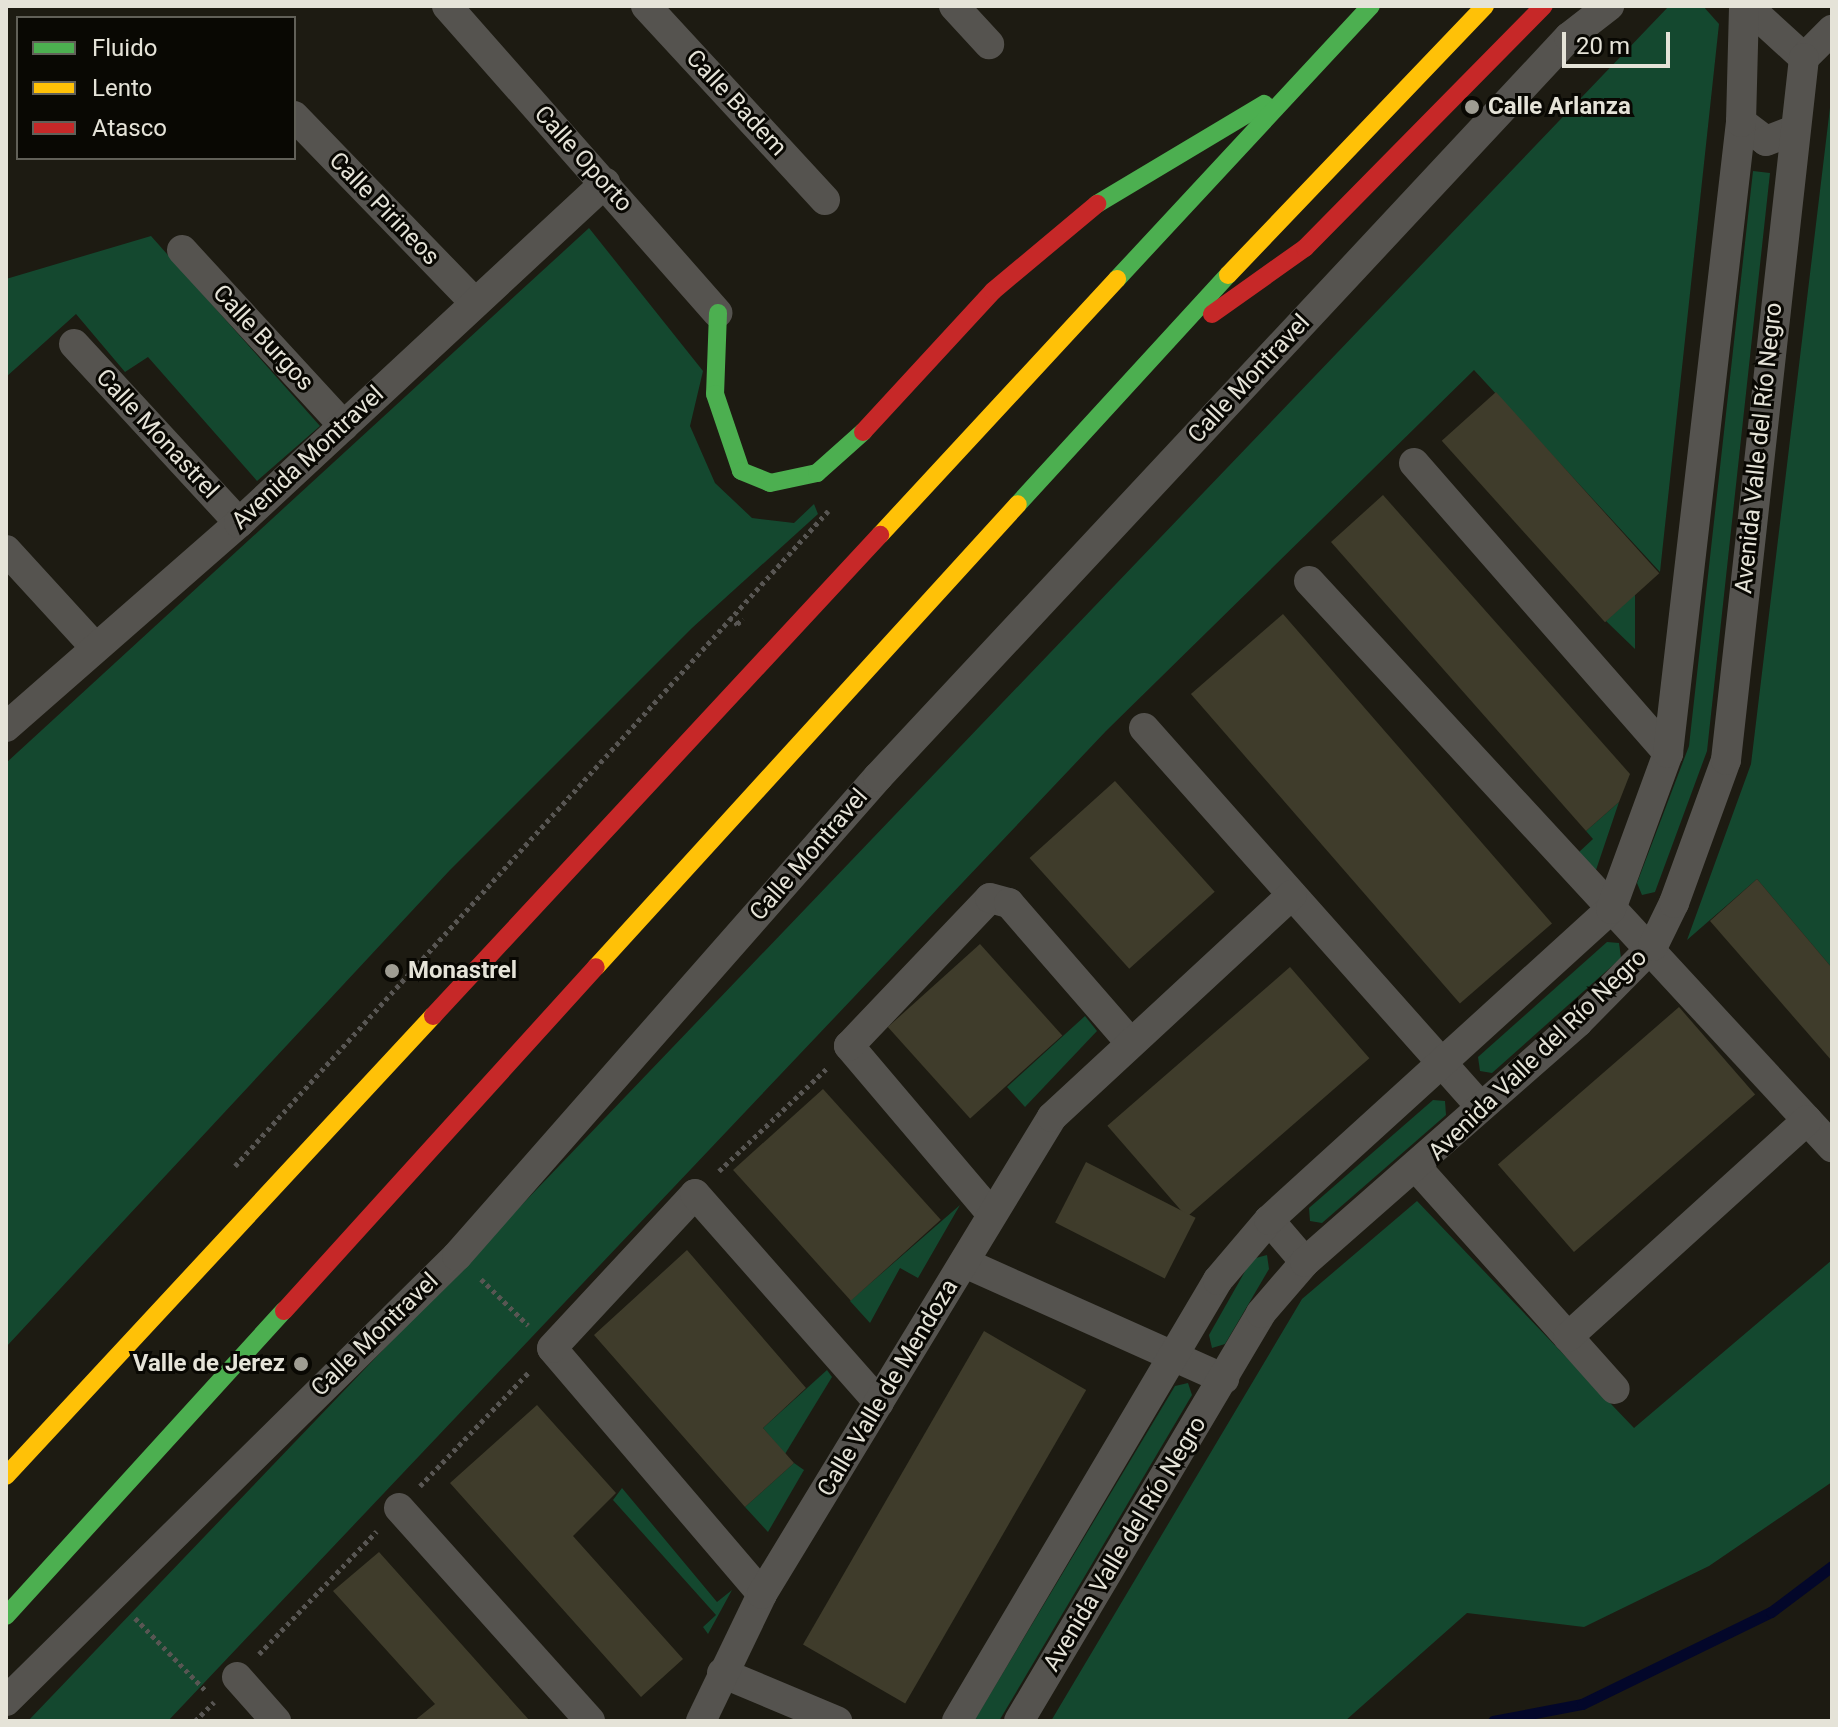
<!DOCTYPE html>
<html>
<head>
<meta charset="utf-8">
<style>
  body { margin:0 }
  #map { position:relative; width:1838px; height:1727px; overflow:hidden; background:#1d1b12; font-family:Roboto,sans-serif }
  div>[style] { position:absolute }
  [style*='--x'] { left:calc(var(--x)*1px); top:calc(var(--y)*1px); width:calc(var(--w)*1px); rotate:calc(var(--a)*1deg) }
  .green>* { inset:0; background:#14482f }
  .stream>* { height:11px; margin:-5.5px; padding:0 5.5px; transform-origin:5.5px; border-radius:5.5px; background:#03072a }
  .building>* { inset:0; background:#3f3c2b; transform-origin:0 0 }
  .path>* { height:5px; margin-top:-2.5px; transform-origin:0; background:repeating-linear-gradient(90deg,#585653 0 4px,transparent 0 8px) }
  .street>* { height:30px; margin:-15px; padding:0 15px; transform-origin:15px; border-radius:15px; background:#55534f }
  .fast>* { height:18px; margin:-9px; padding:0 9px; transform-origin:9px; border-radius:9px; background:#4caf50 }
  .slow>* { height:18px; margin:-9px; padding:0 9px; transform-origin:9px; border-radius:9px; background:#ffc107 }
  .jam>* { height:18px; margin:-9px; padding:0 9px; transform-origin:9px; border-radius:9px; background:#c62828 }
  .dots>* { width:22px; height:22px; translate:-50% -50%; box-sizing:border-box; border:4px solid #090803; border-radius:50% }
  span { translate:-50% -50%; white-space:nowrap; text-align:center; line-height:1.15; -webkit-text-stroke:6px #090803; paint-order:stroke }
  .street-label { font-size:24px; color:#e5e3d8 }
  .poi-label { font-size:24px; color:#e5e3d8; font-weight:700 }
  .left { translate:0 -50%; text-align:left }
  .right { translate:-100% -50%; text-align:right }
  .frame { position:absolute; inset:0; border:8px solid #e5e3d8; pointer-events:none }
  .legend { position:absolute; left:16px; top:16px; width:280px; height:144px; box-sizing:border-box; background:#090803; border:2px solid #616058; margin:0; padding:10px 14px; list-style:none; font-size:24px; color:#e5e3d8 }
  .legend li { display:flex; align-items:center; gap:16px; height:40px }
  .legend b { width:40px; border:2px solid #616058 }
  .scale { position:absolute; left:1562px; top:32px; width:108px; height:36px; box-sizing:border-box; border:4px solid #e5e3d8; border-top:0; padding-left:10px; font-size:24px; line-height:28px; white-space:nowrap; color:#e5e3d8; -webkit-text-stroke:6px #090803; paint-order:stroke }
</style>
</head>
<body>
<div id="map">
  <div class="green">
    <i style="clip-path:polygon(1669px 6px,1703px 6px,1719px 24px,1660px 572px,1474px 370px,1106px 731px,168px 1721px,28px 1721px)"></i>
    <i style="clip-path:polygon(1832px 91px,1832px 968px,1757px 879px,1687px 940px,1751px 764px)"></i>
    <i style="clip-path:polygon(1753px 171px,1770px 173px,1707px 751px,1655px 892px,1642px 895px,1637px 883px,1689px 746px)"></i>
    <i style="clip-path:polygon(589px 228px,703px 371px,690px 426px,715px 483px,752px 518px,794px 523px,814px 504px,818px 514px,692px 628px,450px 870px,6px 1347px,6px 763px)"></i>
    <i style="clip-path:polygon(151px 236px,320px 426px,257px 481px,148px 357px,125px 372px,76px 314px,6px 377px,6px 279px)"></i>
    <i style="clip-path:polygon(1635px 594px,1635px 649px,1606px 621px)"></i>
    <i style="clip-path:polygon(1619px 802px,1595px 873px,1578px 853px,1593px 839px,1586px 831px)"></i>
    <i style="clip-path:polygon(1607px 942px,1619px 943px,1621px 958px,1492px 1073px,1480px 1071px,1478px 1057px)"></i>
    <i style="clip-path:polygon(1085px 1016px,1097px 1031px,1025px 1107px,1007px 1087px)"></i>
    <i style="clip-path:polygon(1433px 1100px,1445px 1101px,1446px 1115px,1322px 1223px,1310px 1221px,1309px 1208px)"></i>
    <i style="clip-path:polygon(1417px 1201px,1634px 1428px,1832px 1260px,1832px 1482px,1709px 1566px,1584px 1627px,1467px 1613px,1345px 1721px,1051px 1721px,1302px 1299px)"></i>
    <i style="clip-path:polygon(960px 1205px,918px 1278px,900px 1268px,870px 1323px,850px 1301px)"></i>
    <i style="clip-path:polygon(1267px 1255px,1269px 1269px,1225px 1344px,1212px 1348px,1209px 1335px,1252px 1259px)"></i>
    <i style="clip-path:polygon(827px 1370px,832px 1377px,785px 1454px,763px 1428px)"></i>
    <i style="clip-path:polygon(1188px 1383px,1192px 1395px,999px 1721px,974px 1721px,1175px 1386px)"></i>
    <i style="clip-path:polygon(794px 1463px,804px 1470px,768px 1532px,745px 1507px)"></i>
    <i style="clip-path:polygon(622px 1488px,717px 1602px,732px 1590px,708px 1634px,703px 1627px,716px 1615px,613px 1500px)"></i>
  </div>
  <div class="stream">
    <i style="--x:1493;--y:1721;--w:91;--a:-10.8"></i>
    <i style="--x:1582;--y:1704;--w:210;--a:-26"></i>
    <i style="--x:1771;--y:1612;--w:76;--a:-37"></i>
  </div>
  <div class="building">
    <i style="left:1496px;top:392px;width:244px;height:73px;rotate:48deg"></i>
    <i style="clip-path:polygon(1383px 495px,1630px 774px,1619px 802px,1586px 831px,1331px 542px)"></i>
    <i style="left:1283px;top:614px;width:410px;height:122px;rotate:49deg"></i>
    <i style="left:1115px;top:781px;width:149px;height:115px;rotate:48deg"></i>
    <i style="clip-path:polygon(1757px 879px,1832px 968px,1832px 1061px,1710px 921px)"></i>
    <i style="left:980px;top:944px;width:123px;height:124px;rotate:48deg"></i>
    <i style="left:1290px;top:967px;width:121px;height:242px;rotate:49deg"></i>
    <i style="left:1679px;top:1007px;width:116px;height:240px;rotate:49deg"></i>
    <i style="left:823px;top:1089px;width:176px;height:121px;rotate:48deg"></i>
    <i style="left:1086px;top:1162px;width:123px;height:68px;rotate:27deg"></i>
    <i style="clip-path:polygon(687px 1250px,806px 1388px,763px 1428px,794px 1463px,745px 1507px,594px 1335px)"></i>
    <i style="left:984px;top:1331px;width:118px;height:362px;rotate:30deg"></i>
    <i style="clip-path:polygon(537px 1405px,616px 1493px,573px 1536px,683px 1659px,641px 1697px,450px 1483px)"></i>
    <i style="clip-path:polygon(379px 1552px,530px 1721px,414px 1721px,435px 1704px,333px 1591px)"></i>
  </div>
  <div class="path">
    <i style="--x:729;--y:617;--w:11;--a:41"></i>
    <i style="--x:737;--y:624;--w:8;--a:-40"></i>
    <i style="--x:235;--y:1166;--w:884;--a:-47.84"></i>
    <i style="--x:719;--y:1171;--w:149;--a:-43.6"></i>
    <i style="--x:481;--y:1279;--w:66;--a:44.4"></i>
    <i style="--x:420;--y:1486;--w:158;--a:-46.3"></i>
    <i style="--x:135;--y:1618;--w:102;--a:45.8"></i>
    <i style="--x:259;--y:1654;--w:170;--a:-46.2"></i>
    <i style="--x:195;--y:1721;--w:27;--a:-45"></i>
  </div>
  <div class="street">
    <i style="--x:447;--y:6;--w:409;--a:48.6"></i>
    <i style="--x:646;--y:6;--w:264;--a:47.3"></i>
    <i style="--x:954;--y:6;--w:52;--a:47.4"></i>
    <i style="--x:1747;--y:6;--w:77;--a:42.4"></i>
    <i style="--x:1804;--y:58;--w:40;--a:-45"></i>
    <i style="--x:294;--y:116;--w:259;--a:45.9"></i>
    <i style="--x:1741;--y:122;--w:31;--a:37"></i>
    <i style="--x:1766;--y:141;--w:28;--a:-21"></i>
    <i style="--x:182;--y:250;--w:239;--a:47.4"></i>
    <i style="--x:74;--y:344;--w:243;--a:47.3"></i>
    <i style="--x:1414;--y:463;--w:386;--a:48.8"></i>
    <i style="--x:6;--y:550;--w:130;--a:47.5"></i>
    <i style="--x:1309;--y:581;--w:771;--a:47.26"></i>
    <i style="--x:6;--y:727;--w:310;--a:-41.2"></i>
    <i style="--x:239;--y:523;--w:500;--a:-42.9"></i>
    <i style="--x:1144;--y:728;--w:507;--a:48.36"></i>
    <i style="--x:1418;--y:1169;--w:295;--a:48.2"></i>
    <i style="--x:990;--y:1212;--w:218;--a:-130.3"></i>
    <i style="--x:849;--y:1046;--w:204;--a:-46.4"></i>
    <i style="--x:990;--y:898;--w:20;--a:15"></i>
    <i style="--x:1009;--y:903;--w:181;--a:49"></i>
    <i style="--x:1269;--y:1220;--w:55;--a:49.4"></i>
    <i style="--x:965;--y:1263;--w:284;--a:24.1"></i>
    <i style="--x:1568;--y:1337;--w:323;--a:-42.2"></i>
    <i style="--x:399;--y:1508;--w:286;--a:48.1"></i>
    <i style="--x:762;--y:1594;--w:323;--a:-130.5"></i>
    <i style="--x:552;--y:1348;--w:210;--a:-47.1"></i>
    <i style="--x:695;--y:1194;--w:278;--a:48.6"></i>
    <i style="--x:722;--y:1673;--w:125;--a:22.7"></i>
    <i style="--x:237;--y:1677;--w:59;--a:48.4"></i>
    <i style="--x:6;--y:1701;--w:634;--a:-44.62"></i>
    <i style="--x:457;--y:1256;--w:638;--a:-48.69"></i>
    <i style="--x:878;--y:777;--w:1012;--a:-46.96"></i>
    <i style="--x:1569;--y:37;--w:51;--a:-37.8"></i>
    <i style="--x:701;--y:1721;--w:141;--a:-64.3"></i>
    <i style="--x:762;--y:1594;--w:558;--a:-58.7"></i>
    <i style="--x:1052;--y:1117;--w:327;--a:-42.8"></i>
    <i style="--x:957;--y:1721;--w:512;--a:-59.38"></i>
    <i style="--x:1218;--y:1280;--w:79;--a:-49.6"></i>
    <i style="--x:1269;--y:1220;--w:462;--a:-42.3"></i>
    <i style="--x:1611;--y:909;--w:166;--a:-69.9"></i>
    <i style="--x:1668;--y:753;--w:635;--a:-83.4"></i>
    <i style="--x:1741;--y:122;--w:116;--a:-88.5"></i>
    <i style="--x:1019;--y:1721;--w:474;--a:-59.3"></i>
    <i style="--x:1261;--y:1313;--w:67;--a:-49.2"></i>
    <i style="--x:1305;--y:1262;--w:363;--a:-41.3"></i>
    <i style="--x:1578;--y:1022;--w:107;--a:-45.4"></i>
    <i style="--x:1653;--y:946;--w:48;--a:-64"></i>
    <i style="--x:1674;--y:903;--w:152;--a:-70"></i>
    <i style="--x:1726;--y:760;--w:706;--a:-83.66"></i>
  </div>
  <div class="fast">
    <i style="--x:1097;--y:204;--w:195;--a:-30.9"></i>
    <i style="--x:1117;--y:279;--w:373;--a:-47.1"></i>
    <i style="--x:718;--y:313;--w:81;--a:92.1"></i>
    <i style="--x:715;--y:394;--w:81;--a:71.3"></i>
    <i style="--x:741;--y:471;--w:31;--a:22"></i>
    <i style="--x:770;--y:483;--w:48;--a:-12"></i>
    <i style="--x:817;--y:473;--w:62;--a:-41.7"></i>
    <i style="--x:1018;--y:504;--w:311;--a:-47.5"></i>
    <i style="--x:6;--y:1616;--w:413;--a:-47.7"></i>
  </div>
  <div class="slow">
    <i style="--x:1228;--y:275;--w:372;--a:-46.3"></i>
    <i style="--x:880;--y:535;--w:349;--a:-47.2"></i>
    <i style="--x:596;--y:967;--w:626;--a:-47.65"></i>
    <i style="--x:6;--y:1476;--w:628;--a:-47.13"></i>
  </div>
  <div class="jam">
    <i style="--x:1212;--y:314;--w:114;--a:-35.4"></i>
    <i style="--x:1305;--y:248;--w:340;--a:-45.4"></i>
    <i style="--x:863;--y:432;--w:192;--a:-47.3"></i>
    <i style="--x:993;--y:291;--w:136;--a:-39.9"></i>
    <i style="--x:433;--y:1016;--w:657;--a:-47.1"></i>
    <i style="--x:284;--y:1311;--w:464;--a:-47.8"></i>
  </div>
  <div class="dots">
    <i style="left:1472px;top:107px;background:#9f9d93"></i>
    <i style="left:392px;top:971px;background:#9f9d93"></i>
    <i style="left:301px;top:1364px;background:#9f9d93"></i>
  </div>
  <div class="street-label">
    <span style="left:736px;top:103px;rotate:47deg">Calle Badem</span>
    <span style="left:583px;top:159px;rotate:48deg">Calle Oporto</span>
    <span style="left:384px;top:209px;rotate:46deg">Calle Pirineos</span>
    <span style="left:263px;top:338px;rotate:47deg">Calle Burgos</span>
    <span style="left:1249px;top:379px;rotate:-47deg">Calle Montravel</span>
    <span style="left:157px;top:434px;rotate:47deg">Calle Monastrel</span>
    <span style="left:1759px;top:448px;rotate:-84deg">Avenida Valle del Río Negro</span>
    <span style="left:308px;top:458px;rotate:-43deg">Avenida Montravel</span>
    <span style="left:809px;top:855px;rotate:-49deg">Calle Montravel</span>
    <span style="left:1538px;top:1055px;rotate:-44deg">Avenida Valle del Río Negro</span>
    <span style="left:375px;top:1335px;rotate:-44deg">Calle Montravel</span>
    <span style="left:888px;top:1388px;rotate:-59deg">Calle Valle de Mendoza</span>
    <span style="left:1125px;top:1544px;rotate:-59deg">Avenida Valle del Río Negro</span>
  </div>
  <div class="poi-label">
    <span class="left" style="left:1488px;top:107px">Calle Arlanza</span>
    <span class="left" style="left:408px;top:971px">Monastrel</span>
    <span class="right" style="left:285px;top:1364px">Valle de Jerez</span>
  </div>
  <div class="frame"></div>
  <ul class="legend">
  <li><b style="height:10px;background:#4caf50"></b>Fluido</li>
  <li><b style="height:10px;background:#ffc107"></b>Lento</li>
  <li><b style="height:10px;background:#c62828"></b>Atasco</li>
  </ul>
  <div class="scale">20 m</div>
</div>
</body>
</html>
